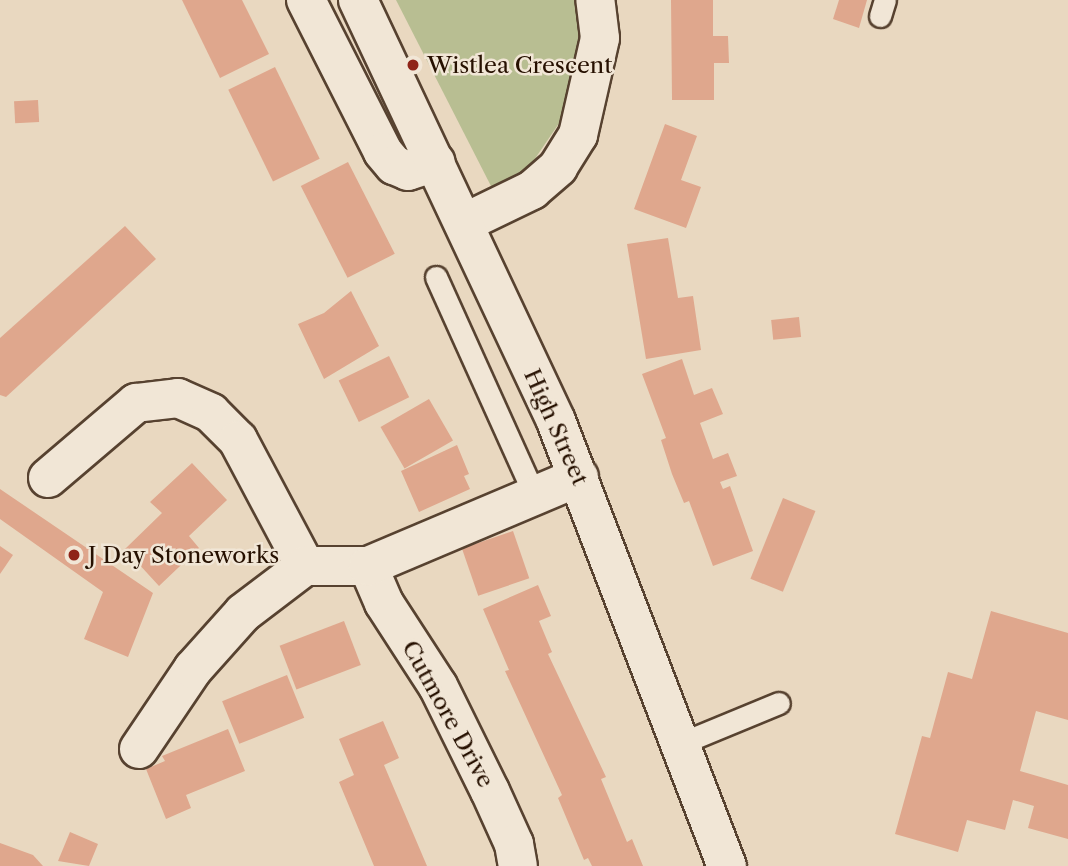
<!DOCTYPE html>
<html>
<head>
<meta charset="utf-8">
<style>
  body { margin:0 }
  #map { position:relative; width:1068px; height:866px; overflow:hidden; background:#e9d8c0; font-family:"Libre Caslon Text",serif }
  div>[style] { position:absolute }
  [style*='--x'] { left:calc(var(--x)*1px); top:calc(var(--y)*1px); width:calc(var(--w)*1px); rotate:calc(var(--a)*1deg) }
  .green>* { inset:0; background:#b8be92 }
  .building>* { inset:0; background:#dfa78d; transform-origin:0 0 }
  .roads { filter:drop-shadow(2px 0 #574230) drop-shadow(-2px 0 #574230) drop-shadow(0 2px #574230) drop-shadow(0 -2px #574230) }
  .service>* { height:21px; margin:-10.5px; padding:0 10.5px; transform-origin:10.5px; border-radius:10.5px; background:#f1e6d6 }
  .minor>* { height:38px; margin:-19px; padding:0 19px; transform-origin:19px; border-radius:19px; background:#f1e6d6 }
  .tertiary>* { height:38px; margin:-19px; padding:0 19px; transform-origin:19px; border-radius:19px; background:#f1e6d6 }
  .dots>* { width:19px; height:19px; translate:-50% -50%; box-sizing:border-box; border:4px solid #f1e6d6; border-radius:50% }
  span { translate:-50% -50%; white-space:nowrap; text-align:center; line-height:1.15; -webkit-text-stroke:5px #f1e6d6; paint-order:stroke }
  .poi-label { font-size:23px; color:#261000 }
  .left { translate:0 -50%; text-align:left }
  .street-label { font-size:23px; color:#261000 }
</style>
</head>
<body>
<div id="map">
  <div class="green">
    <i style="clip-path:polygon(396px 0,577px 0,582px 48px,564px 116px,530px 166px,492px 188px)"></i>
  </div>
  <div class="building">
    <i style="clip-path:polygon(182px 0,242px 0,269px 54px,220px 78px)"></i>
    <i style="clip-path:polygon(671px 0,713px 0,713px 36px,728px 36px,729px 63px,714px 63px,714px 100px,672px 100px)"></i>
    <i style="clip-path:polygon(839px 0,867px 0,859px 28px,833px 19px)"></i>
    <i style="left:275px;top:67px;width:102px;height:52px;rotate:64deg"></i>
    <i style="left:38px;top:100px;width:22px;height:24px;rotate:87deg"></i>
    <i style="clip-path:polygon(665px 124px,697px 136px,681px 180px,701px 187px,686px 228px,634px 209px)"></i>
    <i style="left:348px;top:162px;width:103px;height:53px;rotate:63deg"></i>
    <i style="clip-path:polygon(125px 226px,156px 259px,6px 397px,0 395px,0 338px)"></i>
    <i style="clip-path:polygon(668px 238px,678px 298px,693px 296px,701px 350px,646px 359px,627px 244px)"></i>
    <i style="clip-path:polygon(351px 291px,379px 346px,324px 379px,298px 324px,324px 313px)"></i>
    <i style="left:799px;top:317px;width:20px;height:28px;rotate:84deg"></i>
    <i style="left:389px;top:356px;width:46px;height:56px;rotate:64deg"></i>
    <i style="clip-path:polygon(682px 359px,694px 395px,712px 388px,723px 414px,700px 423px,713px 459px,728px 453px,737px 476px,720px 482px,723px 489px,730px 486px,753px 551px,713px 566px,689px 501px,684px 503px,672px 474px,661px 440px,666px 438px,642px 374px)"></i>
    <i style="left:429px;top:399px;width:48px;height:56px;rotate:60deg"></i>
    <i style="clip-path:polygon(457px 445px,469px 474px,464px 476px,470px 489px,419px 512px,401px 471px)"></i>
    <i style="clip-path:polygon(192px 463px,227px 500px,189px 536px,199px 548px,159px 586px,125px 549px,162px 513px,150px 502px)"></i>
    <i style="clip-path:polygon(0 489px,153px 593px,128px 657px,84px 639px,103px 592px,0 519px)"></i>
    <i style="left:783px;top:498px;width:35px;height:87px;rotate:22deg"></i>
    <i style="left:513px;top:531px;width:50px;height:54px;rotate:71deg"></i>
    <i style="clip-path:polygon(0 546px,13px 555px,0 574px)"></i>
    <i style="clip-path:polygon(538px 585px,551px 616px,539px 621px,552px 652px,548px 654px,606px 777px,601px 779px,627px 842px,632px 839px,643px 866px,592px 866px,588px 858px,584px 860px,558px 798px,562px 795px,505px 671px,509px 670px,483px 609px)"></i>
    <i style="clip-path:polygon(991px 611px,1068px 633px,1068px 720px,1036px 711px,1020px 771px,1068px 785px,1068px 839px,1028px 828px,1034px 806px,1013px 800px,1005px 830px,967px 820px,958px 852px,895px 834px,922px 736px,930px 738px,948px 672px,972px 679px)"></i>
    <i style="left:344px;top:621px;width:47px;height:69px;rotate:69deg"></i>
    <i style="left:287px;top:675px;width:46px;height:70px;rotate:68deg"></i>
    <i style="clip-path:polygon(383px 721px,399px 758px,384px 765px,427px 866px,374px 866px,339px 782px,354px 775px,339px 739px)"></i>
    <i style="clip-path:polygon(228px 729px,245px 771px,186px 795px,191px 808px,166px 819px,146px 769px,165px 761px,162px 756px)"></i>
    <i style="clip-path:polygon(70px 832px,98px 844px,89px 866px,58px 861px)"></i>
    <i style="clip-path:polygon(0 843px,33px 855px,43px 866px,0 866px)"></i>
  </div>
  <div class="roads">
    <div class="service">
      <i style="--x:880;--y:16;--w:17;--a:-73"></i>
      <i style="--x:436;--y:277;--w:240;--a:65.7"></i>
      <i style="--x:677;--y:745;--w:110;--a:-22.4"></i>
    </div>
    <div class="minor">
      <i style="--x:306;--y:0;--w:170;--a:63.1"></i>
      <i style="--x:383;--y:152;--w:17;--a:50"></i>
      <i style="--x:394;--y:165;--w:15;--a:23"></i>
      <i style="--x:408;--y:171;--w:29;--a:-18"></i>
      <i style="--x:464;--y:223;--w:76;--a:-25.9"></i>
      <i style="--x:532;--y:190;--w:35;--a:-41"></i>
      <i style="--x:558;--y:167;--w:38;--a:-58"></i>
      <i style="--x:578;--y:135;--w:99;--a:-77.2"></i>
      <i style="--x:600;--y:38;--w:38;--a:-97"></i>
      <i style="--x:48;--y:478;--w:116;--a:-40.4"></i>
      <i style="--x:136;--y:403;--w:42;--a:-6.8"></i>
      <i style="--x:178;--y:398;--w:36;--a:24"></i>
      <i style="--x:211;--y:413;--w:38;--a:45"></i>
      <i style="--x:238;--y:440;--w:143;--a:62"></i>
      <i style="--x:368;--y:566;--w:40;--a:66.6"></i>
      <i style="--x:384;--y:603;--w:99;--a:57"></i>
      <i style="--x:438;--y:686;--w:117;--a:63.7"></i>
      <i style="--x:490;--y:791;--w:58;--a:65.6"></i>
      <i style="--x:514;--y:844;--w:22;--a:80"></i>
      <i style="--x:139;--y:749;--w:97;--a:-56"></i>
      <i style="--x:193;--y:669;--w:75;--a:-48.2"></i>
      <i style="--x:243;--y:613;--w:78;--a:-37.2"></i>
      <i style="--x:305;--y:566;--w:63;--a:0"></i>
      <i style="--x:368;--y:566;--w:229;--a:-22.9"></i>
    </div>
    <div class="tertiary">
      <i style="--x:358;--y:0;--w:465;--a:64.8"></i>
      <i style="--x:556;--y:421;--w:477;--a:69"></i>
    </div>
  </div>
  <div class="dots">
    <i style="left:413px;top:65px;background:#8f2418"></i>
    <i style="left:74px;top:555px;background:#8f2418"></i>
  </div>
  <div class="poi-label">
    <span class="left" style="left:427px;top:65px">Wistlea Crescent</span>
    <span class="left" style="left:88px;top:555px">J Day Stoneworks</span>
  </div>
  <div class="street-label">
    <span style="left:556px;top:427px;rotate:66deg">High Street</span>
    <span style="left:448px;top:714px;rotate:61deg">Cutmore Drive</span>
  </div>
</div>
</body>
</html>
